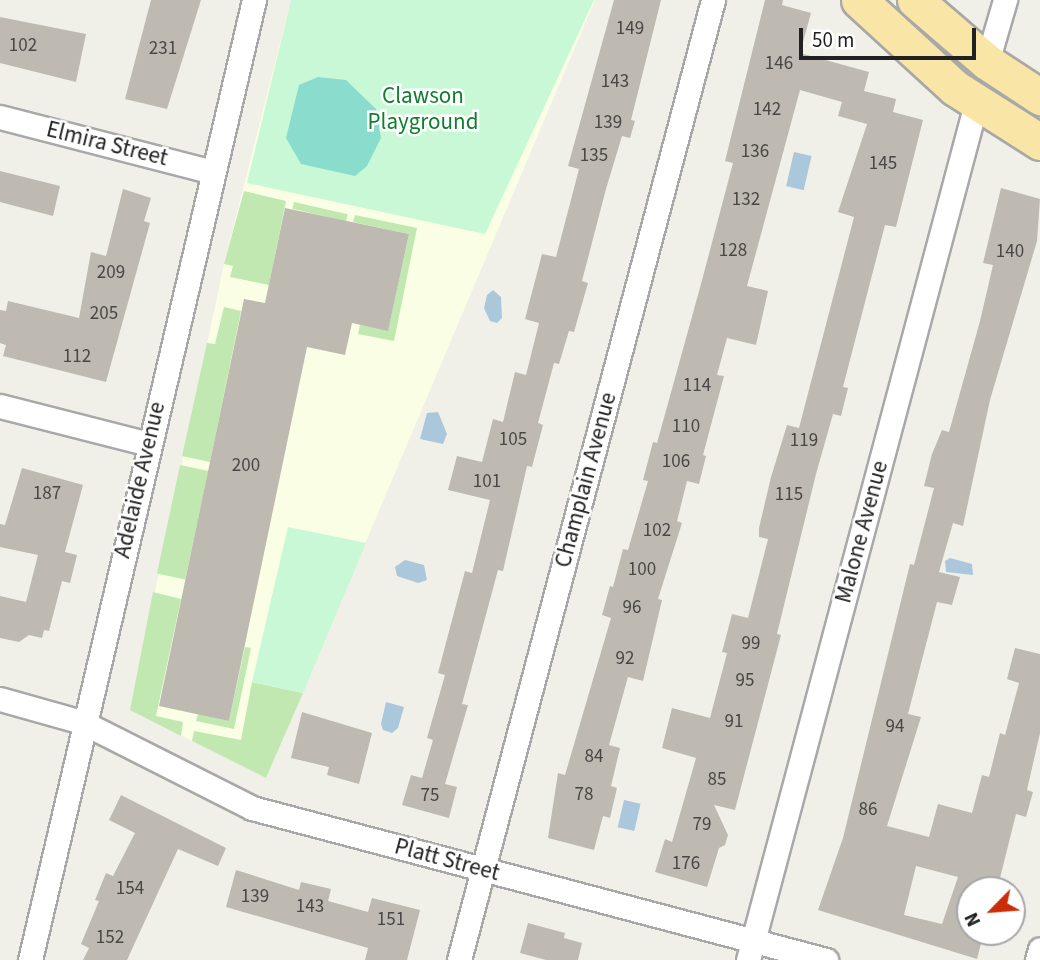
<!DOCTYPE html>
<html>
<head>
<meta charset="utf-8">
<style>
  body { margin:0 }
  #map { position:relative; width:1040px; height:960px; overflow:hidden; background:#f1f0e8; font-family:"Source Sans 3",sans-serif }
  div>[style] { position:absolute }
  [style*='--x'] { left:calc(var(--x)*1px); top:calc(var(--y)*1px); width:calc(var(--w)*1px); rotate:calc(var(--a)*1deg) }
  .education>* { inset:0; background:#f9fee4 }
  .grass>* { inset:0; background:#c1e8b1; transform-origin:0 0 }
  .park>* { inset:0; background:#c8f8d5 }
  .pitch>* { inset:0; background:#8adccd }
  .water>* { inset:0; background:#abc7dc; transform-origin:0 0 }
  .building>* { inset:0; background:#beb9b1 }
  .roads { filter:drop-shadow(2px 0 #a8a8a8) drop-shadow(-2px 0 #a8a8a8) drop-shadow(0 2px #a8a8a8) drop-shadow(0 -2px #a8a8a8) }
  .minor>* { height:23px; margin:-11.5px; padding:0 11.5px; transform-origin:11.5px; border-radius:11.5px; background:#fff }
  .primary>* { height:35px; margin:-17.5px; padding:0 17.5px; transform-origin:17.5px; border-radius:17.5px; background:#f9e5a6 }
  span { translate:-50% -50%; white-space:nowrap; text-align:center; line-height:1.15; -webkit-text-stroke:5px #fff; paint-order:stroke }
  .number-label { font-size:19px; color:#484745 }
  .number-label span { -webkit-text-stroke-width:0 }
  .park-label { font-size:23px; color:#107e2f }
  .street-label { font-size:23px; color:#212121 }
  .north { position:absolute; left:956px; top:876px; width:70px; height:70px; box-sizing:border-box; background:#fff; border:2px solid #a6a6a6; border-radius:50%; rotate:245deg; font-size:19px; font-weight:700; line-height:28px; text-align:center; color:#212121 }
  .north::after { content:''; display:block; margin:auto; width:24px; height:32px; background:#ca2e08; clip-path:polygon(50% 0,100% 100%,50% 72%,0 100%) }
  .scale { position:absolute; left:799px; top:28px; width:177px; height:32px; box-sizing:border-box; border:4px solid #212121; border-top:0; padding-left:9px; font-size:21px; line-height:24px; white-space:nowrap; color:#212121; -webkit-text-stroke:5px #fff; paint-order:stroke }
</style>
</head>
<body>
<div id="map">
  <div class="education">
    <i style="clip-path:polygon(291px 0,595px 0,266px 778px,130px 710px,224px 264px)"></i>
  </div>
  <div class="grass">
    <i style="clip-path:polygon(244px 191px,286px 201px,269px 285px,230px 277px,233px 266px,224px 264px)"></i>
    <i style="left:294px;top:202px;width:55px;height:7px;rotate:13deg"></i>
    <i style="clip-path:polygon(355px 215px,417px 228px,394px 341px,358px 334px,360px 325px,388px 330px,409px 234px,353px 222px)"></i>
    <i style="clip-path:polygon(224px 307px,241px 311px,210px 462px,182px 456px,207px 343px,215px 344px)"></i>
    <i style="left:180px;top:465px;width:29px;height:111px;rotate:12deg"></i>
    <i style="clip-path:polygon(153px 592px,181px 599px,156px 716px,183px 722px,181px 736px,130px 710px)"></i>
    <i style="clip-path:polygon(245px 647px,251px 648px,234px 729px,196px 721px,198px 714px,229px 721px)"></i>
    <i style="clip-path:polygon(252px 682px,303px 693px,266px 778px,192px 741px,194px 731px,241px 740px)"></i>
  </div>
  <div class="park">
    <i style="clip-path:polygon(291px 0,594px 0,485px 234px,247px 183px)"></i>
    <i style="clip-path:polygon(288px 527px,366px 543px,303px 693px,252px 682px)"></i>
  </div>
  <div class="pitch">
    <i style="clip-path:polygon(318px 77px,346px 80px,376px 109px,381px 138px,367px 166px,355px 176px,301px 164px,286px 138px,299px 85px)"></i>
  </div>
  <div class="water">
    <i style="left:794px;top:152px;width:18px;height:35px;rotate:13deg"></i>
    <i style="clip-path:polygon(493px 290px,501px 297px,502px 318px,497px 323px,490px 321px,484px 308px,487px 295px)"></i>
    <i style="clip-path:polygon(438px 412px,447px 434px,443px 444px,420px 439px,427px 413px)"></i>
    <i style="clip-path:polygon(950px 558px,972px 564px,973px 575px,946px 572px,945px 561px)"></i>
    <i style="clip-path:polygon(405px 560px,424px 565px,427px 580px,418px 583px,397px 576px,395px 567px)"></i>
    <i style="clip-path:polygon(386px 702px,404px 707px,398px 728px,392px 733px,383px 730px,381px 724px)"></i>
    <i style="left:624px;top:800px;width:17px;height:28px;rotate:13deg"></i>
  </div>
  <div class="building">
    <i style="clip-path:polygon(151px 0,201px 0,167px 109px,125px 99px)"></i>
    <i style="clip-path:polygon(614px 0,661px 0,631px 120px,635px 121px,630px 138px,622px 136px,606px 189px,582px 281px,588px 283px,574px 332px,569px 331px,559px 364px,554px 363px,538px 423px,543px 425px,532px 467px,527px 466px,503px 571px,498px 570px,462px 704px,468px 705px,445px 784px,457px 787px,449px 818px,402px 805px,411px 775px,422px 778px,433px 740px,427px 738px,445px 675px,438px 673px,465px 571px,472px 573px,490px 500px,448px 490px,457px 456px,482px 462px,493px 419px,503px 422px,515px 372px,526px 375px,539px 323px,525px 319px,542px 254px,556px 257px,579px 169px,568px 166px)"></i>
    <i style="clip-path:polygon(765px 0,783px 0,782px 5px,811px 13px,800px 53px,869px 72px,864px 91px,896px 99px,893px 112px,923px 120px,896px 227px,885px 225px,843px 387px,848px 388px,841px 416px,833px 414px,816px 474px,777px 634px,781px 635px,735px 810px,714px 805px,728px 835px,725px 845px,719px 848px,707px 887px,655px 872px,665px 839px,672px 842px,696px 758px,662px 748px,672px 708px,710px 718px,727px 653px,722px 652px,732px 614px,748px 618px,768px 539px,759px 537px,759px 528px,771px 477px,787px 425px,799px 428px,854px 217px,838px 212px,867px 124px,838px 116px,842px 102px,800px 90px,747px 286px,768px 291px,756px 345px,727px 338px,717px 375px,724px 376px,703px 455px,706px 456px,699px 484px,687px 481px,677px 521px,682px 523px,658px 599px,662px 600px,643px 681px,628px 677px,609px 745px,620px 748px,611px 786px,617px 788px,610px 818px,603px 816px,594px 850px,548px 838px,558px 773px,565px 775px,611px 618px,602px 615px,610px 586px,613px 587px,623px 549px,628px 550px,648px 481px,643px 480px,653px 442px,657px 443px,701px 284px,733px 163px,725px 161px)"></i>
    <i style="clip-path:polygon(0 17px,86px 34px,76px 82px,0 63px)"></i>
    <i style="clip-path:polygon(0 171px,60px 186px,53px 216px,0 202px)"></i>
    <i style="clip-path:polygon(evenodd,1001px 188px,1040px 199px,1037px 241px,990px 400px,963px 526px,953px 523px,939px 572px,960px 577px,952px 605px,937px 602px,908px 714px,921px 717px,887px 826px,929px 837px,938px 804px,972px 813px,982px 775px,989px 777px,1000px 733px,1005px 735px,1019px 683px,1007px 679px,1015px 648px,1040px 654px,1040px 733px,1027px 790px,1033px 792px,1026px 817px,1016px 814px,997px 890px,970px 890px,970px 932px,984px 932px,977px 959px,818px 910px,843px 838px,910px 564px,914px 565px,934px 488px,924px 486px,932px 454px,942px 430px,949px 432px,980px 321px,993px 265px,983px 263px,1001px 188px,916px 866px,958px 877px,942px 924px,904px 915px,916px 866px)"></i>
    <i style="clip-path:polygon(123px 189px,151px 198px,144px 221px,150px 223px,106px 382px,3px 356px,6px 345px,0 343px,0 310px,6px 311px,8px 301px,79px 318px,91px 252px,106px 256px)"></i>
    <i style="clip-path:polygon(285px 208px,409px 234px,388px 331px,352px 323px,345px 355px,307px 347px,229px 721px,159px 706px,244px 299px,265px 303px)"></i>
    <i style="clip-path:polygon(22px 468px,83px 485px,65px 552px,77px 555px,70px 583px,62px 581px,49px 631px,44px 630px,42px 638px,29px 635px,19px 642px,0 638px,0 596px,26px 602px,38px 555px,0 547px,0 524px,5px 525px)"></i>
    <i style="clip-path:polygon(302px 712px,372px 733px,359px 784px,327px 775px,329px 767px,291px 758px)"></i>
    <i style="clip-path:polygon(121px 795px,226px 848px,218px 866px,178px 849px,127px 960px,83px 960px,89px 948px,81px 944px,99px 901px,95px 900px,106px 873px,113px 876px,135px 833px,109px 820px)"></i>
    <i style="clip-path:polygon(236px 870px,299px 890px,301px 882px,331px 889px,328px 901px,368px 912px,372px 898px,420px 910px,407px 960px,365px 960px,368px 948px,226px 907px)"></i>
    <i style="clip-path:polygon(528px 923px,565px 933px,564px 938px,582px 943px,578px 960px,546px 960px,520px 953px)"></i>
  </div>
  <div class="roads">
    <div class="minor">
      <i style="--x:987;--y:62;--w:65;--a:-73.8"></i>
      <i style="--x:0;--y:117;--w:220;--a:14.5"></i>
      <i style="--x:0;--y:406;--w:154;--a:14.3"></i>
      <i style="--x:0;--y:699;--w:85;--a:15.7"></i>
      <i style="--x:82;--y:722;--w:191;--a:26.8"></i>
      <i style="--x:252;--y:808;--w:594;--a:14.83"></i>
      <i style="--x:30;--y:960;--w:986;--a:-76.87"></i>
      <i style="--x:459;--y:960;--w:993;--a:-75.18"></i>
      <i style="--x:748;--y:960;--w:886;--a:-75.09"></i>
      <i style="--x:1037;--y:960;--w:11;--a:-75"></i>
    </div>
    <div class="primary">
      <i style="--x:859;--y:0;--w:130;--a:42.5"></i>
      <i style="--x:955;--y:88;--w:101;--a:32.4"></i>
      <i style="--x:915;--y:0;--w:95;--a:40.7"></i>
      <i style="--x:987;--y:62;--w:64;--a:33.4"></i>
    </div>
  </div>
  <div class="number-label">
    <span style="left:630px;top:29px">149</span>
    <span style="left:23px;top:46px">102</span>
    <span style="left:163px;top:49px">231</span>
    <span style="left:779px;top:64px">146</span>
    <span style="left:615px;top:82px">143</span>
    <span style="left:767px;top:110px">142</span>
    <span style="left:608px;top:123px">139</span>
    <span style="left:755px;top:152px">136</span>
    <span style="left:594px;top:156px">135</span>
    <span style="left:883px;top:164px">145</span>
    <span style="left:746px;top:200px">132</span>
    <span style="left:733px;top:251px">128</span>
    <span style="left:1010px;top:252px">140</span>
    <span style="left:111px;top:273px">209</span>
    <span style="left:104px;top:314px">205</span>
    <span style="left:77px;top:357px">112</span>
    <span style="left:697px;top:386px">114</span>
    <span style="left:686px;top:427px">110</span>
    <span style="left:513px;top:440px">105</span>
    <span style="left:804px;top:441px">119</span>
    <span style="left:676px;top:462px">106</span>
    <span style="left:246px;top:466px">200</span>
    <span style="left:487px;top:482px">101</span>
    <span style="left:47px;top:494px">187</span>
    <span style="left:789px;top:495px">115</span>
    <span style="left:657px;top:531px">102</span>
    <span style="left:642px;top:570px">100</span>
    <span style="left:632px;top:608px">96</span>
    <span style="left:751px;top:644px">99</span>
    <span style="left:625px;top:659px">92</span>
    <span style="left:745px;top:681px">95</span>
    <span style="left:734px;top:722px">91</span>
    <span style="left:895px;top:727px">94</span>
    <span style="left:594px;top:757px">84</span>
    <span style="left:717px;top:780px">85</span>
    <span style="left:584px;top:795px">78</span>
    <span style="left:430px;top:796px">75</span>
    <span style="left:868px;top:810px">86</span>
    <span style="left:702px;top:825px">79</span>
    <span style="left:686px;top:864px">176</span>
    <span style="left:130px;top:889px">154</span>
    <span style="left:255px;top:897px">139</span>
    <span style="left:310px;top:907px">143</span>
    <span style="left:391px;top:920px">151</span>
    <span style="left:110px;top:938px">152</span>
  </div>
  <div class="park-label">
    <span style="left:423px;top:109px">Clawson<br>Playground</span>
  </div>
  <div class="street-label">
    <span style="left:107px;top:144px;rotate:14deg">Elmira Street</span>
    <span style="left:140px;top:480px;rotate:-77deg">Adelaide Avenue</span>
    <span style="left:586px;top:480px;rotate:-75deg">Champlain Avenue</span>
    <span style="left:862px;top:532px;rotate:-75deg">Malone Avenue</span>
    <span style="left:447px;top:860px;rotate:15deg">Platt Street</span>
  </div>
  <div class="north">N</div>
  <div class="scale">50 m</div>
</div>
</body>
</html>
